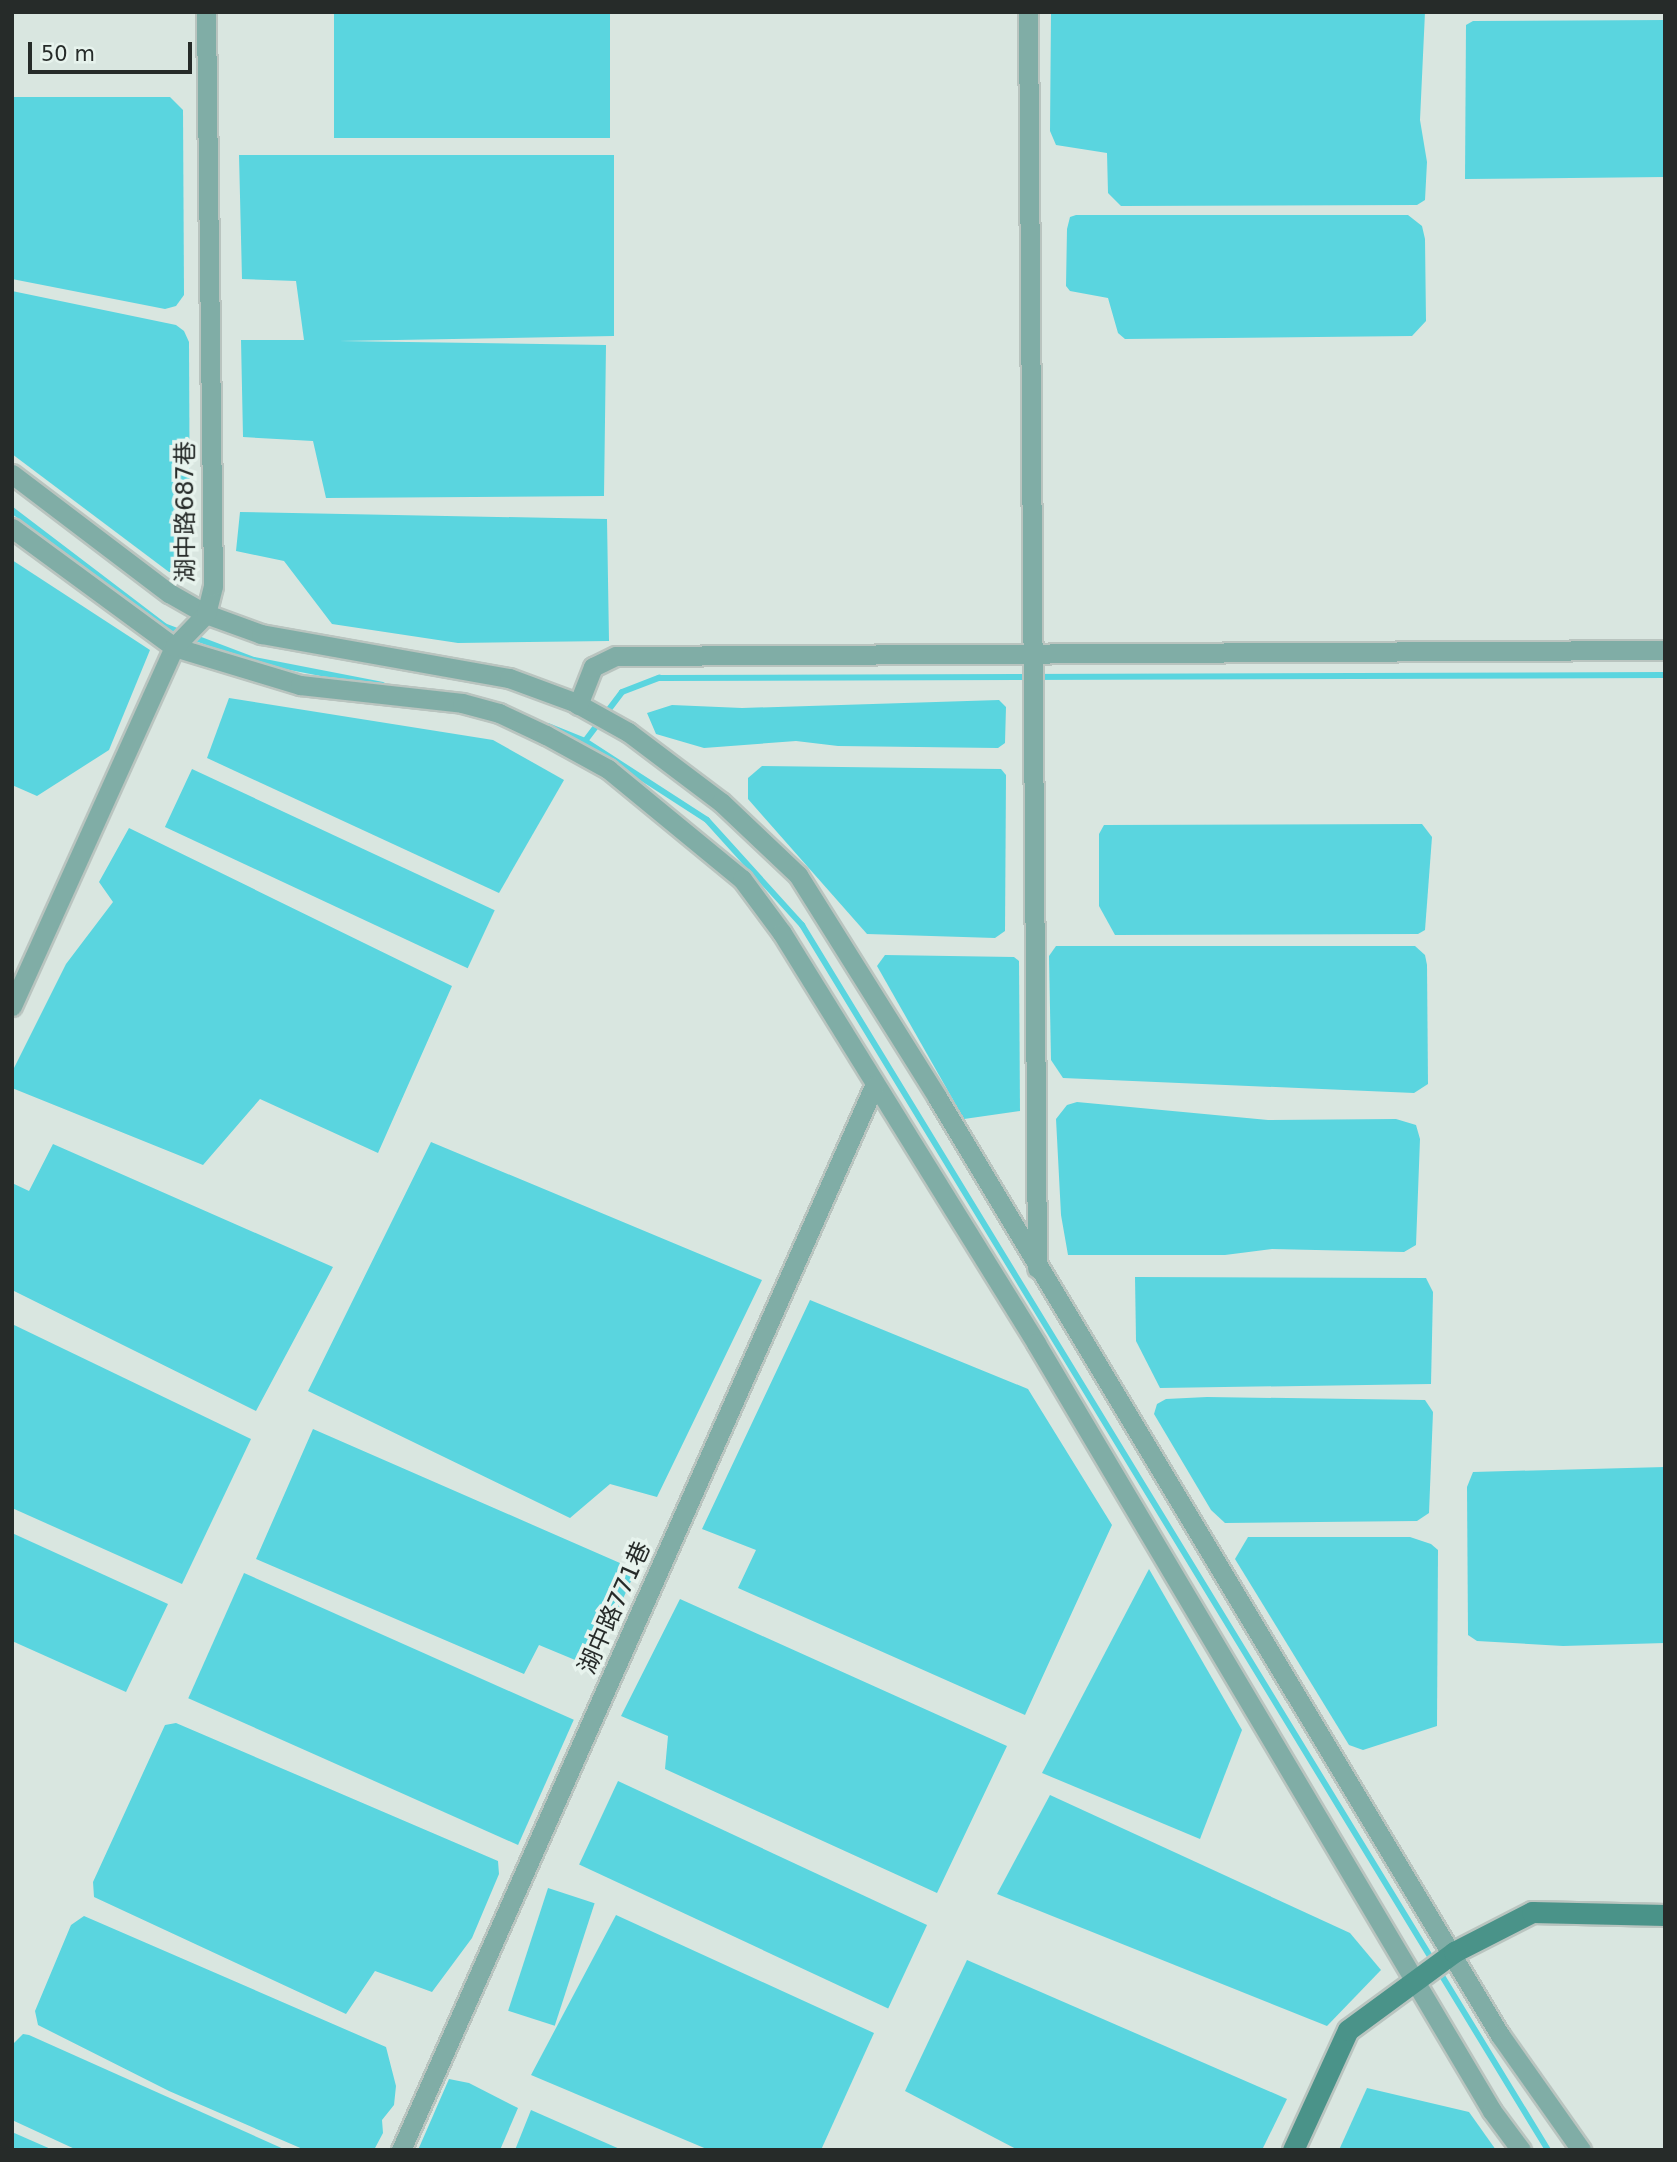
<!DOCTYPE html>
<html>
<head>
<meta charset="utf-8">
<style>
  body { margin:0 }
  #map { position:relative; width:1677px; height:2162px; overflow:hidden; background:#d9e6e0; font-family:"DejaVu Sans","Noto Sans TC",sans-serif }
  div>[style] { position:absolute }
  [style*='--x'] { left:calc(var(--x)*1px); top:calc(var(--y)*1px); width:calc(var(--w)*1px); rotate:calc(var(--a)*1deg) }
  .water>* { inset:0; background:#5ad5df; transform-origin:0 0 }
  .stream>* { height:6px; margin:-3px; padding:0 3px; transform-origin:3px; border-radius:3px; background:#5ad5df }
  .roads { filter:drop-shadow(2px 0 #b9c4bf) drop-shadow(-2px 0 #b9c4bf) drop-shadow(0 2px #b9c4bf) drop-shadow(0 -2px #b9c4bf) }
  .street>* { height:19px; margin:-9.5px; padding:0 9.5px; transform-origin:9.5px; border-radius:9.5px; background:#80ada6 }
  .secondary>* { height:21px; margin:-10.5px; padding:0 10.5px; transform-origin:10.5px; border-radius:10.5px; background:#4a9389 }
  span { translate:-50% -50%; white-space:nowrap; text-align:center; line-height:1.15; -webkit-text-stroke:7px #e7f3ed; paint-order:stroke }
  .street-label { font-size:24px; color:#262b29 }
  .frame { position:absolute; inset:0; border:14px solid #262b29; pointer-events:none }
  .scale { position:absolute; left:28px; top:42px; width:164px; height:32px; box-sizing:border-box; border:4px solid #262b29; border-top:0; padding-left:9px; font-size:21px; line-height:24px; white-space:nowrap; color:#262b29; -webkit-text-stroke:5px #e7f3ed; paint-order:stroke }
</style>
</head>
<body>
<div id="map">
  <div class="water">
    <i style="left:334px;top:12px;width:276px;height:126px"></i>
    <i style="clip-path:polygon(1051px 12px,1425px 12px,1420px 120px,1427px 162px,1425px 200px,1417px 205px,1121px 206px,1108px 193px,1107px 153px,1056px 145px,1050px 131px)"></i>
    <i style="clip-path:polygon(1665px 20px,1665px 177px,1465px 179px,1466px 25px,1473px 21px)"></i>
    <i style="clip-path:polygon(12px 97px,170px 97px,183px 110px,184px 295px,176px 306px,165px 309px,12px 279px)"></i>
    <i style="clip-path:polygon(239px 155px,614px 155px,614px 336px,339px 341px,606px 345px,604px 496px,326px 498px,313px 441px,243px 437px,241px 340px,304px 340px,296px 281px,242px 279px)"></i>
    <i style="clip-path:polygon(1076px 215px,1408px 215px,1422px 226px,1425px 239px,1426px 321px,1412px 336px,1125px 339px,1118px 333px,1108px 298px,1070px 291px,1066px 286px,1067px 229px,1070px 217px)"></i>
    <i style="clip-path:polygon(12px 291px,176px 325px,184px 331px,189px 342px,190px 560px,186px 571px,169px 572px,12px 454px)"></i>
    <i style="clip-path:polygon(240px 512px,607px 519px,609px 641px,458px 643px,332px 624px,284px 561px,236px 551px)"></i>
    <i style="clip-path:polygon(12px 560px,150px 650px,109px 750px,37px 796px,12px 785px)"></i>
    <i style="clip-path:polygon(229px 698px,493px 740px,564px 780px,499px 893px,207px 758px)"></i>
    <i style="clip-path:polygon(999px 700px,1006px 707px,1005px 743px,998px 748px,838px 746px,796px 741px,704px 748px,656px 734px,647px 713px,672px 705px,742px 708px)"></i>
    <i style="clip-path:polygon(762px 766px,1001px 769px,1006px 775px,1005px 931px,995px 938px,867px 934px,748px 799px,748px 778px)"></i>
    <i style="left:192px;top:769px;width:334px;height:64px;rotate:25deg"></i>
    <i style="clip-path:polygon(1422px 824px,1432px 837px,1425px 930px,1418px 934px,1115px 935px,1099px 906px,1099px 834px,1104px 825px)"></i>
    <i style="clip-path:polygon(129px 828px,452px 986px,378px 1153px,260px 1099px,203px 1165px,12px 1088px,12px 1072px,66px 964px,113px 902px,99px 882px)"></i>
    <i style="clip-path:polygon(1056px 946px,1415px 946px,1425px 955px,1427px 965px,1428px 1084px,1414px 1093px,1063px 1078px,1051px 1060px,1049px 956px)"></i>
    <i style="clip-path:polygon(885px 955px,1014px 957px,1019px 961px,1020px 1111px,964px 1119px,877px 966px)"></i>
    <i style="clip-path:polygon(1077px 1102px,1268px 1120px,1396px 1119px,1416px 1125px,1420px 1139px,1416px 1245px,1404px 1252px,1272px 1249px,1225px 1255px,1068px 1255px,1061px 1215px,1056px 1119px,1067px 1105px)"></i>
    <i style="clip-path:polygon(431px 1142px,762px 1280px,657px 1497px,610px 1484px,570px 1518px,308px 1391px)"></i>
    <i style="clip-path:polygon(53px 1144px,333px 1267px,256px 1411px,12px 1290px,12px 1183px,29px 1191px)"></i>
    <i style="clip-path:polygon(1135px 1277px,1426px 1278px,1433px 1292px,1431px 1384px,1160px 1388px,1136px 1341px)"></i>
    <i style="clip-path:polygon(810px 1300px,1028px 1389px,1112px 1525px,1025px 1715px,738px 1588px,756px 1550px,702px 1529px)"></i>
    <i style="clip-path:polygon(12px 1324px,251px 1439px,182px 1584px,12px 1508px)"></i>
    <i style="clip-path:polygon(1207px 1397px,1425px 1400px,1433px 1412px,1429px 1513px,1417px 1521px,1225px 1523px,1211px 1510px,1154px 1414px,1157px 1404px,1166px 1399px)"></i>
    <i style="clip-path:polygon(313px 1429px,636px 1570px,592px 1667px,539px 1645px,524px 1674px,256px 1559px)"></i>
    <i style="clip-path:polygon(1665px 1467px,1665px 1643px,1563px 1646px,1477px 1641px,1468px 1635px,1467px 1487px,1473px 1472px)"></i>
    <i style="clip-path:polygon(12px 1533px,168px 1604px,126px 1692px,12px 1641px)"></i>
    <i style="clip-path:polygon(1248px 1537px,1410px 1537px,1431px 1544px,1438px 1550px,1437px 1726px,1363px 1750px,1349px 1745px,1235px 1559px)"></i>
    <i style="clip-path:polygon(1149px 1569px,1242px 1730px,1200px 1839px,1042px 1773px)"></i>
    <i style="left:244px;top:1573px;width:361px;height:137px;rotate:24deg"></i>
    <i style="clip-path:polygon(680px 1599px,1007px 1746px,937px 1893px,665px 1769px,668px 1736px,621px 1716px)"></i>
    <i style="clip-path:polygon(176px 1723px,498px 1861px,499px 1874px,472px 1938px,432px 1992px,375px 1971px,346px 2014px,94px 1897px,93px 1882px,165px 1725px)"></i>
    <i style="left:618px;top:1781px;width:341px;height:92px;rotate:25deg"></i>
    <i style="clip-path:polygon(1050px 1795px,1350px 1933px,1381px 1970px,1327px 2026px,997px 1894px)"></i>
    <i style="left:548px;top:1888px;width:49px;height:129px;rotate:18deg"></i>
    <i style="clip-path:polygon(616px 1915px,874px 2033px,821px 2150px,709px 2150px,531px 2075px)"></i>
    <i style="clip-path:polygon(84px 1916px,386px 2047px,396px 2086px,394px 2105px,382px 2120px,383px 2133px,374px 2150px,305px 2150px,169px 2091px,38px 2025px,35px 2011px,71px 1925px)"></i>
    <i style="clip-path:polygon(967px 1960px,1287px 2099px,1262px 2150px,1018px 2150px,905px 2091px)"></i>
    <i style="clip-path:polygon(23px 2034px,29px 2035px,286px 2150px,77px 2150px,12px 2120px,12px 2045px)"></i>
    <i style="clip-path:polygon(449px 2079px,469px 2083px,518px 2108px,500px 2150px,418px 2150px)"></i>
    <i style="clip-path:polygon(1367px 2088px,1469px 2112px,1496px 2150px,1339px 2150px)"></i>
    <i style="clip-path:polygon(531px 2110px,622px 2150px,515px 2150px)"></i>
    <i style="clip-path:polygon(12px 2132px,53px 2150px,12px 2150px)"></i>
  </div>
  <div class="stream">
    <i style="--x:12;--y:510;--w:191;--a:37.3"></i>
    <i style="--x:164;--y:626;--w:96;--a:20.7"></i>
    <i style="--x:254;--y:660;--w:131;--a:11"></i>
    <i style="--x:548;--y:726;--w:40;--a:22"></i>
    <i style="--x:585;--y:741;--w:145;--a:32.9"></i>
    <i style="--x:707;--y:820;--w:142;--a:47.9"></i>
    <i style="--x:802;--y:925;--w:1434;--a:58.66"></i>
    <i style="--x:585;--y:741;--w:61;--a:-52.9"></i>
    <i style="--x:622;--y:692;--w:40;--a:-21"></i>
    <i style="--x:659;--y:678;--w:1006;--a:-0.17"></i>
  </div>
  <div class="roads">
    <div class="street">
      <i style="--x:1028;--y:12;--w:1256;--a:89.59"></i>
      <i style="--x:12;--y:474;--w:197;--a:37.2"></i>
      <i style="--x:169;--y:593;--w:43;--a:29.6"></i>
      <i style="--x:206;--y:614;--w:59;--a:20"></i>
      <i style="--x:261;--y:634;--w:252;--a:10.1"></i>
      <i style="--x:509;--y:678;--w:69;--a:20.3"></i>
      <i style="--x:574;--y:702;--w:62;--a:29.1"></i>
      <i style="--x:628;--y:732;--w:116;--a:37"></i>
      <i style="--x:721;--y:802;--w:106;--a:43.5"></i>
      <i style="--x:798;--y:875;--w:262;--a:57.9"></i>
      <i style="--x:937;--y:1097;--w:1094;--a:59.03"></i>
      <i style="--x:1500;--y:2035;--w:141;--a:54.8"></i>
      <i style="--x:12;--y:528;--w:201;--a:36.3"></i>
      <i style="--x:174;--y:647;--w:132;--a:16.8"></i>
      <i style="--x:300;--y:685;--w:163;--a:6.3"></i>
      <i style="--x:462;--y:703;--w:38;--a:15"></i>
      <i style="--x:499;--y:713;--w:52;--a:25.1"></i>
      <i style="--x:546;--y:735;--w:71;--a:28.7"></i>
      <i style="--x:608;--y:769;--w:173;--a:39.4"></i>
      <i style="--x:742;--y:879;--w:67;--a:53.5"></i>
      <i style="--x:782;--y:933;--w:482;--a:58.2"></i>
      <i style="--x:1036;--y:1343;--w:893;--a:59.3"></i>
      <i style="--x:1492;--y:2111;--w:49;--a:53.4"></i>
      <i style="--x:578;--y:705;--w:41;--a:-68.5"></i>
      <i style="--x:593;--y:667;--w:25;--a:-26"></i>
      <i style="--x:616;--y:656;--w:1049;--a:-0.33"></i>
      <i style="--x:12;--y:1006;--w:394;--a:-65.7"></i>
      <i style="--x:174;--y:647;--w:46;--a:-45.9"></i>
      <i style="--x:206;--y:614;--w:29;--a:-76"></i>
      <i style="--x:213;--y:586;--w:574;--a:-90.7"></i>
      <i style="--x:401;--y:2150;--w:1164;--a:-66.03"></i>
    </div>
    <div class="secondary">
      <i style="--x:1293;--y:2150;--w:132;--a:-65.4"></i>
      <i style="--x:1348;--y:2030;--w:132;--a:-36.3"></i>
      <i style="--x:1454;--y:1952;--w:88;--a:-27.1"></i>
      <i style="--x:1532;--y:1912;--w:133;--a:1.3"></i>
    </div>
  </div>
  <div class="street-label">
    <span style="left:186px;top:512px;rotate:-90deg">湖中路687巷</span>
    <span style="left:615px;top:1608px;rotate:-66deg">湖中路771巷</span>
  </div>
  <div class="frame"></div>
  <div class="scale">50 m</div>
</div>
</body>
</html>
